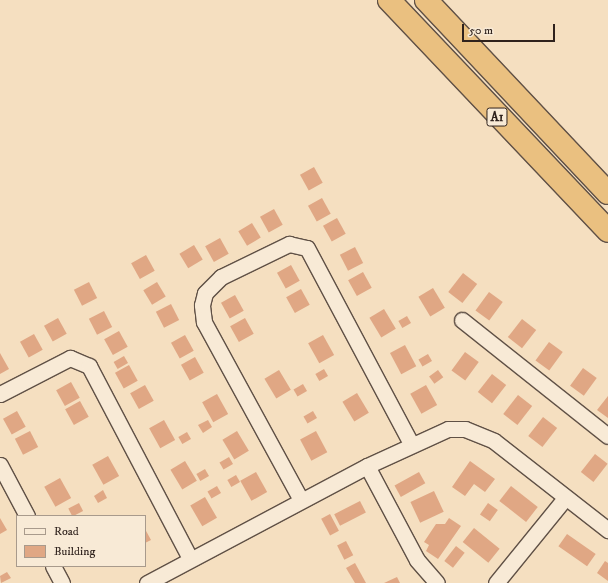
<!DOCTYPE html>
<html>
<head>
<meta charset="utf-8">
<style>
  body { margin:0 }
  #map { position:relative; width:608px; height:583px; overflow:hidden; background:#f5dfc0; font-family:"IM FELL DW Pica",serif }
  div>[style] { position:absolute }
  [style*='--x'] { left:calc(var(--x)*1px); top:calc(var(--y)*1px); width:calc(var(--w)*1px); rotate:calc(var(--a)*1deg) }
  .building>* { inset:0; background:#e0a784; transform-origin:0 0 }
  .roads { filter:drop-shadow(1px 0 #605146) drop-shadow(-1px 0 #605146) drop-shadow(0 1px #605146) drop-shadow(0 -1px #605146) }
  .street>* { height:15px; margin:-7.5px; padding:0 7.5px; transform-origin:7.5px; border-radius:7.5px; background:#f8ead6 }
  .highway>* { height:22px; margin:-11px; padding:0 11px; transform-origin:11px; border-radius:11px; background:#eac080 }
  span { translate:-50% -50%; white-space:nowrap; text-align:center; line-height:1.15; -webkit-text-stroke:3.5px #f8ead6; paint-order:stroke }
  .shield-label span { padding:1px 3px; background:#f8ead6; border:1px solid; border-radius:3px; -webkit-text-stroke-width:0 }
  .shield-label { font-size:13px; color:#2f221d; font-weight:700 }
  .legend { position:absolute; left:16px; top:515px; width:130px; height:52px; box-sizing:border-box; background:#f8ead6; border:1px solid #a89a8c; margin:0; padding:5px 7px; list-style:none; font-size:12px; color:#2f221d }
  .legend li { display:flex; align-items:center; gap:8px; height:20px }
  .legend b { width:20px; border:1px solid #a89a8c }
  .scale { position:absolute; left:462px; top:24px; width:93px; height:18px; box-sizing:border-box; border:2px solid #2f221d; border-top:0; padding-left:5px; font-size:12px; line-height:14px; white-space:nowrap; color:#2f221d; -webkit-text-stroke:3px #f8ead6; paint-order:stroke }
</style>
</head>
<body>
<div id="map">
  <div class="building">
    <i style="left:314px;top:167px;width:18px;height:16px;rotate:61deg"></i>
    <i style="left:322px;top:198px;width:18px;height:16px;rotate:61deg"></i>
    <i style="left:274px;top:209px;width:18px;height:16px;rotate:61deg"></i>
    <i style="left:337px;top:218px;width:18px;height:16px;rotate:61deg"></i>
    <i style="left:252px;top:223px;width:17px;height:16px;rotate:59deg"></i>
    <i style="left:220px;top:238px;width:18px;height:17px;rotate:61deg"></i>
    <i style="left:194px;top:245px;width:17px;height:17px;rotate:59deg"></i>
    <i style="left:355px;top:247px;width:18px;height:17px;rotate:63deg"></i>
    <i style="left:146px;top:255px;width:18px;height:17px;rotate:61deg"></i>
    <i style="left:291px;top:265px;width:18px;height:16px;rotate:61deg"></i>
    <i style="left:363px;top:272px;width:18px;height:17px;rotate:61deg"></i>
    <i style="left:463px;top:273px;width:18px;height:24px;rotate:38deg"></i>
    <i style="left:89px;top:282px;width:18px;height:17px;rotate:63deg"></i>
    <i style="left:157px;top:282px;width:17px;height:16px;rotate:59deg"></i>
    <i style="left:433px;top:288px;width:23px;height:17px;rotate:59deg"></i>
    <i style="left:301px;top:289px;width:18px;height:17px;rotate:61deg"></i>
    <i style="left:489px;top:292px;width:17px;height:23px;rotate:36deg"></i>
    <i style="left:235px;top:295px;width:18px;height:16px;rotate:61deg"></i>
    <i style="left:171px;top:304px;width:18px;height:17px;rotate:63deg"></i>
    <i style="left:384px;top:309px;width:23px;height:17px;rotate:59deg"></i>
    <i style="left:104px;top:311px;width:18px;height:17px;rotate:63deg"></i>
    <i style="left:407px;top:316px;width:8px;height:10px;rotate:60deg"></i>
    <i style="left:58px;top:318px;width:18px;height:16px;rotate:61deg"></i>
    <i style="left:245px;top:318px;width:18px;height:17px;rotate:61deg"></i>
    <i style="left:522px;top:319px;width:18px;height:23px;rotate:38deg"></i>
    <i style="left:119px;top:331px;width:18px;height:17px;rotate:61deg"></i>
    <i style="left:34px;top:334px;width:18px;height:16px;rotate:61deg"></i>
    <i style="left:185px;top:335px;width:18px;height:16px;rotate:61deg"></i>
    <i style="left:323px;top:335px;width:23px;height:17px;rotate:61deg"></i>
    <i style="left:549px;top:342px;width:17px;height:23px;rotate:36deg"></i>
    <i style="left:405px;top:345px;width:24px;height:17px;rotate:62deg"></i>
    <i style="left:465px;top:352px;width:17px;height:23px;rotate:36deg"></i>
    <i style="clip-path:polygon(0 353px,9px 369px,0 374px)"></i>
    <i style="left:428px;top:354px;width:8px;height:11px;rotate:60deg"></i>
    <i style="left:124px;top:356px;width:8px;height:12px;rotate:60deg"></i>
    <i style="left:195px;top:357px;width:18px;height:16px;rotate:61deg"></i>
    <i style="left:129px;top:365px;width:18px;height:16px;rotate:61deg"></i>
    <i style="left:583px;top:368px;width:17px;height:22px;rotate:36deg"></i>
    <i style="left:324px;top:369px;width:8px;height:10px;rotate:60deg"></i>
    <i style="left:279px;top:370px;width:23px;height:17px;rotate:59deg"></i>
    <i style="left:438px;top:370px;width:9px;height:11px;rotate:54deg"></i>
    <i style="left:492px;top:374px;width:18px;height:23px;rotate:38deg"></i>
    <i style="left:71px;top:382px;width:18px;height:17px;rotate:61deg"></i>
    <i style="left:303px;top:384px;width:8px;height:11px;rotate:60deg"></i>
    <i style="left:145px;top:385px;width:18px;height:17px;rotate:61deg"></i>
    <i style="left:426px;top:385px;width:23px;height:18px;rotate:61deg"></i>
    <i style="left:357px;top:393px;width:23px;height:17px;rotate:59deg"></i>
    <i style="left:217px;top:394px;width:23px;height:17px;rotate:61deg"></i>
    <i style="left:518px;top:395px;width:18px;height:24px;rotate:38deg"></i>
    <i style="clip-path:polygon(608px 396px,608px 418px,597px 410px)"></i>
    <i style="left:80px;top:401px;width:18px;height:17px;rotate:61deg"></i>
    <i style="left:17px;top:411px;width:18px;height:16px;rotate:61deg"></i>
    <i style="left:313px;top:411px;width:8px;height:11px;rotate:60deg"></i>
    <i style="left:543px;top:417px;width:18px;height:24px;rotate:38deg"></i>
    <i style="left:164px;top:420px;width:23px;height:17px;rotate:61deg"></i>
    <i style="clip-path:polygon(208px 420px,212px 427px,203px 433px,198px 425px)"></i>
    <i style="left:30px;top:431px;width:18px;height:17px;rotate:63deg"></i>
    <i style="left:237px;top:431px;width:23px;height:17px;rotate:59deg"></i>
    <i style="left:316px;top:431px;width:24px;height:18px;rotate:62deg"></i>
    <i style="left:187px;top:432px;width:8px;height:10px;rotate:60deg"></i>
    <i style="left:595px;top:454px;width:16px;height:23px;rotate:38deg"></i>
    <i style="left:108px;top:456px;width:23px;height:18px;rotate:61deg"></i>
    <i style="left:229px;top:457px;width:8px;height:11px;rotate:60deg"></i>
    <i style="left:185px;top:461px;width:23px;height:17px;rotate:59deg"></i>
    <i style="clip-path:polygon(470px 461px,495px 479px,485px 492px,474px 484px,465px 496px,452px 487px)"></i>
    <i style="left:205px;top:469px;width:8px;height:10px;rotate:60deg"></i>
    <i style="left:256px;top:472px;width:23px;height:18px;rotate:61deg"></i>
    <i style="left:419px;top:472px;width:13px;height:28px;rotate:61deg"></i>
    <i style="left:236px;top:475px;width:8px;height:10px;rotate:60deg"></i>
    <i style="left:60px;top:478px;width:23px;height:18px;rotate:61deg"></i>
    <i style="left:217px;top:486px;width:8px;height:11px;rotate:60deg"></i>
    <i style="left:511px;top:486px;width:34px;height:19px;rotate:38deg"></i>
    <i style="clip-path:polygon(103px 490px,107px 498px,98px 503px,94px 496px)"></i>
    <i style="left:434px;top:491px;width:23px;height:26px;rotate:65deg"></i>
    <i style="left:205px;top:497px;width:24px;height:17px;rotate:60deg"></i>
    <i style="left:360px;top:501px;width:13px;height:29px;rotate:63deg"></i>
    <i style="left:79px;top:503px;width:9px;height:12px;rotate:63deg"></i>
    <i style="left:488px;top:503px;width:12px;height:14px;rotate:35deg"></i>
    <i style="left:330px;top:514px;width:19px;height:10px;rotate:62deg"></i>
    <i style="clip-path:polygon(0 518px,7px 530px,0 534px)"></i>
    <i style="clip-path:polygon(449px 518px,461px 526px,438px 559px,426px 551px,429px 545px,424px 542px,436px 524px,445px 524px)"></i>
    <i style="left:474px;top:528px;width:33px;height:18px;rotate:39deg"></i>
    <i style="clip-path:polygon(145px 529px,151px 540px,145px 543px)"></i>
    <i style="left:567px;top:534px;width:35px;height:15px;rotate:35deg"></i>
    <i style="left:346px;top:541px;width:16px;height:10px;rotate:63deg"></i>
    <i style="left:456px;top:546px;width:11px;height:19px;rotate:38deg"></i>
    <i style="clip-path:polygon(605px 561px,608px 563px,608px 581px,597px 573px)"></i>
    <i style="clip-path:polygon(355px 563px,366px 583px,355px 583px,346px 568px)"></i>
    <i style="clip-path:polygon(7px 572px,11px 578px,1px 583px,0 576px)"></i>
    <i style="clip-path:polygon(397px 577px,400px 583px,384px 583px)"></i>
  </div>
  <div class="roads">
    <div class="street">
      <i style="--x:462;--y:320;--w:186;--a:38.5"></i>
      <i style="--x:0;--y:394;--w:79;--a:-27.2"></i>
      <i style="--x:70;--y:358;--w:21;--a:23"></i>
      <i style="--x:89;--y:366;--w:217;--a:62.3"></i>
      <i style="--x:0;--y:465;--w:58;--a:62.1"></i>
      <i style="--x:367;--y:466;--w:106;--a:62"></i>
      <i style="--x:417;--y:560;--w:30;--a:49"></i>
      <i style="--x:301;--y:500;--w:203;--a:-118.6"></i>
      <i style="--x:204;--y:322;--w:17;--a:-97"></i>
      <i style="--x:202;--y:305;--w:12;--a:-76"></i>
      <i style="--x:205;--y:293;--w:23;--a:-45"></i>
      <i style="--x:221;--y:277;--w:76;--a:-25.9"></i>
      <i style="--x:289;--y:244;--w:18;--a:13"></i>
      <i style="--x:307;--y:248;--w:222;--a:62"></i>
      <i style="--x:53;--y:566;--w:19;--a:62"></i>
      <i style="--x:147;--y:583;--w:249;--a:-28"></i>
      <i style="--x:367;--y:466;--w:89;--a:-24.6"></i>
      <i style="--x:448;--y:429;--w:17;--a:0"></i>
      <i style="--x:465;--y:429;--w:31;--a:22"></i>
      <i style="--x:494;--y:441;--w:145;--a:38"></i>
      <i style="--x:496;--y:583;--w:109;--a:-50.9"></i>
    </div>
    <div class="highway">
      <i style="--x:389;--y:0;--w:318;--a:46.5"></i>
      <i style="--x:426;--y:0;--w:265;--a:46.7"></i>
    </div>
  </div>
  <div class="shield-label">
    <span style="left:497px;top:117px">A1</span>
  </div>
  <ul class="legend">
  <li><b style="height:5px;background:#f8ead6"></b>Road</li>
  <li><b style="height:11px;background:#e0a784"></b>Building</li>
  </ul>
  <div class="scale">50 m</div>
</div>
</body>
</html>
